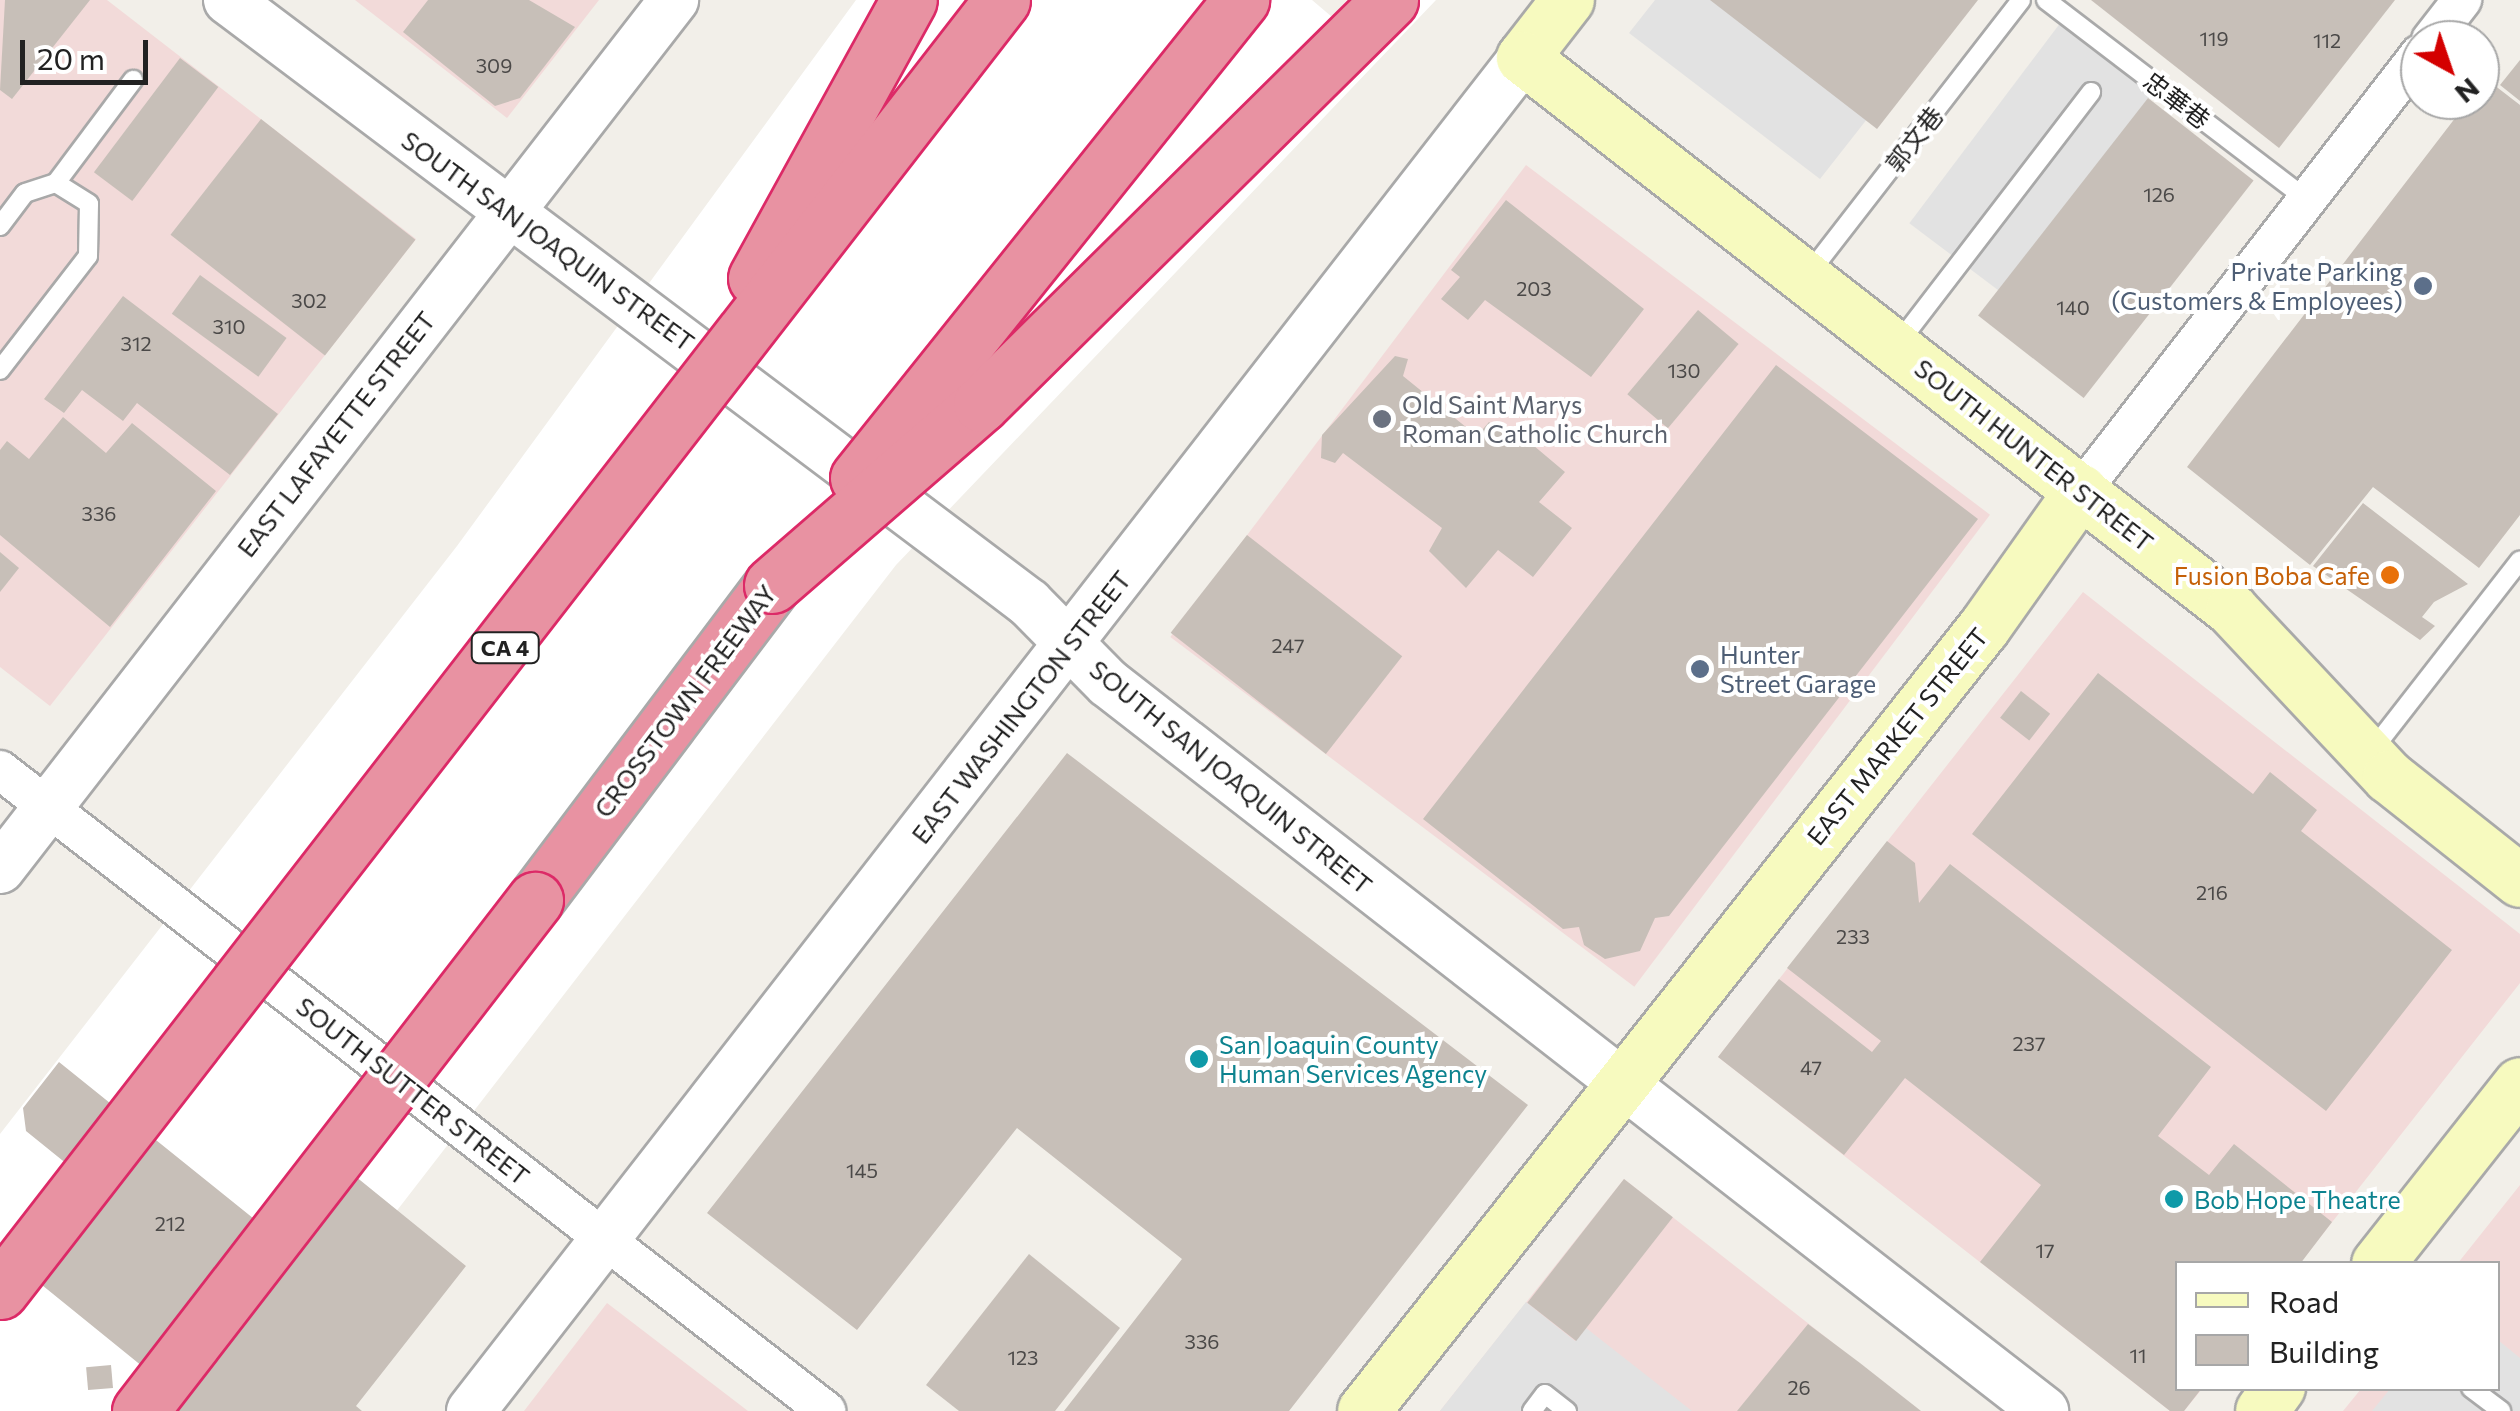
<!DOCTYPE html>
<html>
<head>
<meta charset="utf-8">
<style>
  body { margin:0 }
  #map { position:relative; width:2520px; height:1411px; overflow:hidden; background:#f2efe9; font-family:Commissioner,"Noto Sans SC",sans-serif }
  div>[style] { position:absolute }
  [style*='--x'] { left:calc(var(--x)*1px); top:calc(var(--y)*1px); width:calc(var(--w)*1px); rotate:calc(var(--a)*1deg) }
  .commercial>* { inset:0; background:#f2dad9; transform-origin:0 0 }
  .parking>* { inset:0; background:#e2e2e2; transform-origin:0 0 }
  .pier>* { inset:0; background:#fff }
  .building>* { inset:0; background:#c7bfb8; transform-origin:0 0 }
  .roads { filter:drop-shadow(2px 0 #a9a9a9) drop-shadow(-2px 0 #a9a9a9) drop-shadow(0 2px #a9a9a9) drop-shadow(0 -2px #a9a9a9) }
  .service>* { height:18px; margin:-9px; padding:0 9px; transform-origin:9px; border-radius:9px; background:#fff }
  .minor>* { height:38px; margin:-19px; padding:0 19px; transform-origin:19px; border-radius:19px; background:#fff }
  .tertiary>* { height:48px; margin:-24px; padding:0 24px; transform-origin:24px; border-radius:24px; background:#fff }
  .secondary>* { height:52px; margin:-26px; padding:0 26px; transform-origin:26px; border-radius:26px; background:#f7fabf }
  .motorway>* { height:55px; margin:-27.5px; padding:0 27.5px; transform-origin:27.5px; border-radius:27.5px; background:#e892a2 }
  .bridges { filter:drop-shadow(2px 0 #dc2a67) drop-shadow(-2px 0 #dc2a67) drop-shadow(0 2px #dc2a67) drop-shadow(0 -2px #dc2a67) }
  .motorway-bridge>* { height:55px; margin:-27.5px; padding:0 27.5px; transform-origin:27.5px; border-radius:27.5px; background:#e892a2 }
  .dots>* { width:28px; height:28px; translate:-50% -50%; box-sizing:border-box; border:5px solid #fff; border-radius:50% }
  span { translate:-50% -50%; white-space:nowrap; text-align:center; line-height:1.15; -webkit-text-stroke:8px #fff; paint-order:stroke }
  .number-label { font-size:20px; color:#4b4948 }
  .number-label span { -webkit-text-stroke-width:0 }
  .shield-label span { padding:2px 8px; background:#fff; border:2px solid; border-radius:8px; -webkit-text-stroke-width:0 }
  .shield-label { font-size:22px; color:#222; font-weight:700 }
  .street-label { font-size:25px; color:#222 }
  .service-label { font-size:25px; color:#4e5e75 }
  .right { translate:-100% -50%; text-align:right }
  .left { translate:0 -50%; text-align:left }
  .worship-label { font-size:25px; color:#5b616d }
  .food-label { font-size:25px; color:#c56008 }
  .culture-label { font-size:25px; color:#0d838f }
  .legend { position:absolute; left:2175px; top:1261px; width:325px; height:130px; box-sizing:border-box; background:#fff; border:2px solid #a7a7a7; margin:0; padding:12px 18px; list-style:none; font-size:30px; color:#222 }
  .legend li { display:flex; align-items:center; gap:20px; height:50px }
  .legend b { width:50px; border:2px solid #a7a7a7 }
  .north { position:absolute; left:2400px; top:20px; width:100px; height:100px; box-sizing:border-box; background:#fff; border:2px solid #a7a7a7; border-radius:50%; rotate:140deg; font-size:28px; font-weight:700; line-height:40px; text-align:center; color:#222 }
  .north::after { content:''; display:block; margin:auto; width:35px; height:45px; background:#d40000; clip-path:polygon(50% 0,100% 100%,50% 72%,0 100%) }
  .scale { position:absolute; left:20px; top:40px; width:128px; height:45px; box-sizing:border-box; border:5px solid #222; border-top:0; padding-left:12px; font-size:30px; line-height:35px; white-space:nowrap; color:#222; -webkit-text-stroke:8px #fff; paint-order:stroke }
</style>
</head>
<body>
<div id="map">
  <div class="commercial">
    <i style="clip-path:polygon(0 0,107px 0,416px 239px,50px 706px,0 667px)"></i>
    <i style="clip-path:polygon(355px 0,599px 0,507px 118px)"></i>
    <i style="left:1526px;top:165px;width:581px;height:591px;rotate:37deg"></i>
    <i style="clip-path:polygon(2083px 592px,2520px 934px,2520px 983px,2300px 1263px,2178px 1264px,2178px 1388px,2202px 1389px,2184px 1411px,2170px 1411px,1718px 1057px)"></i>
    <i style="clip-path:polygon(1624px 1179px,1920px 1411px,1440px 1411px)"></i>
    <i style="clip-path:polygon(2520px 1185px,2520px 1411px,2343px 1411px,2361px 1389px,2498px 1388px,2498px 1264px,2458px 1263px)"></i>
    <i style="clip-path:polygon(607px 1303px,748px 1411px,524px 1411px)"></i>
  </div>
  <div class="parking">
    <i style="clip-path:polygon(1655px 0,1724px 0,1871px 114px,1820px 179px,1629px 33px)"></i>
    <i style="left:2061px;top:22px;width:116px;height:252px;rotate:37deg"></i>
    <i style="clip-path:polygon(1526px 1302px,1575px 1341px,1586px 1328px,1692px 1411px,1440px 1411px)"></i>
    <i style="clip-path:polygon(2498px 1340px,2520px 1358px,2520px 1411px,2372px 1411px,2390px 1389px,2498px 1388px)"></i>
  </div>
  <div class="pier">
    <i style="clip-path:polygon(856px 0,1312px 0,1332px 17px,1347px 0,1436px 0,896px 565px,242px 1411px,0 1411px,0 1134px,457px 546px)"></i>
  </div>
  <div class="building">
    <i style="clip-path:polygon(5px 0,90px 0,12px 99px,0 90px)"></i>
    <i style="clip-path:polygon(428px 0,529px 0,575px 27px,520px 98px,495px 106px,403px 32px)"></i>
    <i style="clip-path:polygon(1710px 0,1978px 0,1877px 129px)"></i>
    <i style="clip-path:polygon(2091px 0,2395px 0,2279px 148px)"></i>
    <i style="left:180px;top:58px;width:48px;height:143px;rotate:37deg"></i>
    <i style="clip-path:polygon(2520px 60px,2520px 101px,2500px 85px)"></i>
    <i style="clip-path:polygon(2485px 78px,2520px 105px,2520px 515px,2479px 568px,2373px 487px,2310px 565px,2187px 467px,2469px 100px,2480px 100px)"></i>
    <i style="left:2148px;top:98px;width:134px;height:276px;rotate:38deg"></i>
    <i style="left:261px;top:119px;width:196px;height:147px;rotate:38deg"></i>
    <i style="clip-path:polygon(1506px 200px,1644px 309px,1591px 377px,1485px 300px,1468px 320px,1441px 299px,1460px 277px,1451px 270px)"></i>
    <i style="left:200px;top:275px;width:107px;height:48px;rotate:36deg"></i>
    <i style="clip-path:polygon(123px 296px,278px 414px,230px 475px,137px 403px,123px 421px,82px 390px,64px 413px,44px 399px)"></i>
    <i style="left:1698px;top:310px;width:53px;height:110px;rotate:40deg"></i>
    <i style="clip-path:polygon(1395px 356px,1408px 359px,1403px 376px,1477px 436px,1489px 422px,1513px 442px,1520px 434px,1565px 472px,1539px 502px,1572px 528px,1533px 577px,1498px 550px,1466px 588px,1429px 551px,1442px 528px,1343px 453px,1335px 463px,1321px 458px,1322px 435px)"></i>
    <i style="clip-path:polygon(1776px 365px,1978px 519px,1669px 916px,1655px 918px,1640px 951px,1605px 959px,1584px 945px,1579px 927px,1563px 929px,1423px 819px)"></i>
    <i style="clip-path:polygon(63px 417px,106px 453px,132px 423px,216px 491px,110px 627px,0 535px,0 450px,7px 441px,29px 459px)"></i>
    <i style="clip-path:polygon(2363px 503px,2468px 584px,2434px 602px,2422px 617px,2435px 626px,2420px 640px,2313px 566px)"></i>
    <i style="left:1247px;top:535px;width:197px;height:124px;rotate:38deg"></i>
    <i style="clip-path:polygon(0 552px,19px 568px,0 592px)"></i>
    <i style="clip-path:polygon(2098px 673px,2253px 794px,2270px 772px,2317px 810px,2301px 831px,2452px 950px,2326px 1111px,1972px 834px)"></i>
    <i style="left:2021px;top:691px;width:37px;height:34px;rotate:38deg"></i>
    <i style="clip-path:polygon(1067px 753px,1528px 1105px,1289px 1411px,1064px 1411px,1182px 1259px,1017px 1128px,857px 1330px,707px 1213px)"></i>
    <i style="clip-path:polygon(1887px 841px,1915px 863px,1919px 903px,1950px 864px,2211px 1067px,2158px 1136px,2209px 1175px,2234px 1144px,2332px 1222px,2300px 1264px,2178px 1264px,2178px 1388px,2202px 1388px,2184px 1411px,2170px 1411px,1980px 1262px,2041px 1185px,1905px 1078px,1844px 1155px,1718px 1057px,1779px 979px,1872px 1052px,1881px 1041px,1787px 968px)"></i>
    <i style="clip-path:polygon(59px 1062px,295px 1252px,355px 1176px,466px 1266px,356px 1406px,362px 1411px,164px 1411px,153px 1375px,37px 1281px,104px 1194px,26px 1131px,23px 1108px)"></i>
    <i style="left:1624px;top:1179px;width:62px;height:157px;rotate:38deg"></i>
    <i style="clip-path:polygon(1029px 1254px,1120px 1328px,1055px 1411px,959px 1411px,926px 1385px)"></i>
    <i style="clip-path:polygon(1808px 1324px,1860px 1363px,1921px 1411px,1737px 1411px)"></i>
    <i style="left:111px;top:1365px;width:23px;height:25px;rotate:85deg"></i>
  </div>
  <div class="roads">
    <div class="service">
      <i style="--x:2046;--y:0;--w:330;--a:37.4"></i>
      <i style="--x:56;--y:183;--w:129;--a:-53.2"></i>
      <i style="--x:0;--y:226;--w:41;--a:-52.9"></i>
      <i style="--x:25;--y:193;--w:33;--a:-18"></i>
      <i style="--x:56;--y:183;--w:39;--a:32"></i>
      <i style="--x:89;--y:204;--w:52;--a:91.1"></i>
      <i style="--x:88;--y:256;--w:144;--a:127.7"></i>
      <i style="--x:1807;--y:276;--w:349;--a:-52.2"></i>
      <i style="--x:1897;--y:345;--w:319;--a:-52.5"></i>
      <i style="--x:2370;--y:753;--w:244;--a:-52.1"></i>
      <i style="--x:2471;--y:1388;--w:38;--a:37"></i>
      <i style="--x:1532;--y:1411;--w:21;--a:-53"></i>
      <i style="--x:1545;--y:1394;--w:28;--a:38"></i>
    </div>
    <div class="minor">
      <i style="--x:2431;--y:40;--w:51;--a:-52.2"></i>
      <i style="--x:2081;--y:491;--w:553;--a:-52.2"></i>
      <i style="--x:0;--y:770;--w:1046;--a:37.81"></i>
    </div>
    <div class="tertiary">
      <i style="--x:228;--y:0;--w:1003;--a:36.97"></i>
      <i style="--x:1029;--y:603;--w:112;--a:45.4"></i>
      <i style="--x:1108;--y:683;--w:1186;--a:37.87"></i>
      <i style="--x:0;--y:869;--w:1100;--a:-52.2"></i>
      <i style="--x:471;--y:1411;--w:1714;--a:-52.13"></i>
    </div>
    <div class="secondary">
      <i style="--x:1568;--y:0;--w:73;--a:127.8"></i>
      <i style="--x:1523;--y:58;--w:899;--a:37.9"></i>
      <i style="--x:2232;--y:610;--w:229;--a:46.8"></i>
      <i style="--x:2389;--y:777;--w:167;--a:38.4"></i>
      <i style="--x:2378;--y:1264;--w:229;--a:-51.7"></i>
      <i style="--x:1364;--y:1411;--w:999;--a:-51.63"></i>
      <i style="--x:1984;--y:628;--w:168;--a:-54.7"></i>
      <i style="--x:2262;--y:1411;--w:29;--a:-54"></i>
    </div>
    <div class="motorway">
      <i style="--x:535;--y:900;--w:394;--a:-53"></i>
    </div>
  </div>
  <div class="bridges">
    <div class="motorway-bridge">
      <i style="--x:756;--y:278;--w:317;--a:-61.2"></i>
      <i style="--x:858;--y:478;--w:613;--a:-51.3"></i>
      <i style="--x:772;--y:585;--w:276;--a:-40.9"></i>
      <i style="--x:981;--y:404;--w:575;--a:-44.65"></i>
      <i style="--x:0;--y:1291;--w:1634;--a:-52.18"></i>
      <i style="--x:140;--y:1411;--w:646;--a:-52.3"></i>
    </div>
  </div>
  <div class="dots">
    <i style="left:2423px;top:286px;background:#5c6f8a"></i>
    <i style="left:1382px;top:419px;background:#6b7280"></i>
    <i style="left:2390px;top:575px;background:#e8710a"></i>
    <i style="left:1700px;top:669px;background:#5c6f8a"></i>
    <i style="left:1199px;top:1059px;background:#0f9aa8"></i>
    <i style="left:2174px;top:1199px;background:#0f9aa8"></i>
  </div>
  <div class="number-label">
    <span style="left:2214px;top:38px">119</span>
    <span style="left:2327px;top:40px">112</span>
    <span style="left:494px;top:65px">309</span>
    <span style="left:2159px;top:194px">126</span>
    <span style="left:1534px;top:288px">203</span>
    <span style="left:309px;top:300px">302</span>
    <span style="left:2073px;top:307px">140</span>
    <span style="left:229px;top:326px">310</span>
    <span style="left:136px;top:343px">312</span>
    <span style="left:1684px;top:370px">130</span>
    <span style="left:99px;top:513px">336</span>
    <span style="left:1288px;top:645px">247</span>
    <span style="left:2212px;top:892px">216</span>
    <span style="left:1853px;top:936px">233</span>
    <span style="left:2029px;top:1043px">237</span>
    <span style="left:1811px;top:1067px">47</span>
    <span style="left:862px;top:1170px">145</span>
    <span style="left:170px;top:1223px">212</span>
    <span style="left:2045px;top:1250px">17</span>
    <span style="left:1202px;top:1341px">336</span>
    <span style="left:2138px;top:1355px">11</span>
    <span style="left:1023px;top:1357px">123</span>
    <span style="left:1799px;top:1387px">26</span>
  </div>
  <div class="shield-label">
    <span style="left:505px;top:648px">CA 4</span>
  </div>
  <div class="street-label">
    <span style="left:2177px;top:100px;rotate:37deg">忠華巷</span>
    <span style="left:1914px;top:139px;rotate:-52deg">郭文巷</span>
    <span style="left:548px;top:241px;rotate:36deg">SOUTH SAN JOAQUIN STREET</span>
    <span style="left:336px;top:434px;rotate:-52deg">EAST LAFAYETTE STREET</span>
    <span style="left:2034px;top:455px;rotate:38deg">SOUTH HUNTER STREET</span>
    <span style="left:685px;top:701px;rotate:-53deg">CROSSTOWN FREEWAY</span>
    <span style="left:1021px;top:707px;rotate:-52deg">EAST WASHINGTON STREET</span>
    <span style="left:1897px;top:736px;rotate:-51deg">EAST MARKET STREET</span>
    <span style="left:1231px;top:777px;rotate:39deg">SOUTH SAN JOAQUIN STREET</span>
    <span style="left:413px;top:1091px;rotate:38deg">SOUTH SUTTER STREET</span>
  </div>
  <div class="service-label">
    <span class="right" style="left:2403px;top:286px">Private Parking<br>(Customers &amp; Employees)</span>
    <span class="left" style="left:1720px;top:669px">Hunter<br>Street Garage</span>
  </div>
  <div class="worship-label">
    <span class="left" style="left:1402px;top:419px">Old Saint Marys<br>Roman Catholic Church</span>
  </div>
  <div class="food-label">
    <span class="right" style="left:2370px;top:575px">Fusion Boba Cafe</span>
  </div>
  <div class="culture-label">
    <span class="left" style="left:1219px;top:1059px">San Joaquin County<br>Human Services Agency</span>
    <span class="left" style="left:2194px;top:1199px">Bob Hope Theatre</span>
  </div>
  <ul class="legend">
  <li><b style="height:12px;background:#f7fabf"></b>Road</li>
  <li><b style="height:28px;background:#c7bfb8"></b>Building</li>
  </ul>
  <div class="north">N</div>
  <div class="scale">20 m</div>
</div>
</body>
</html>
